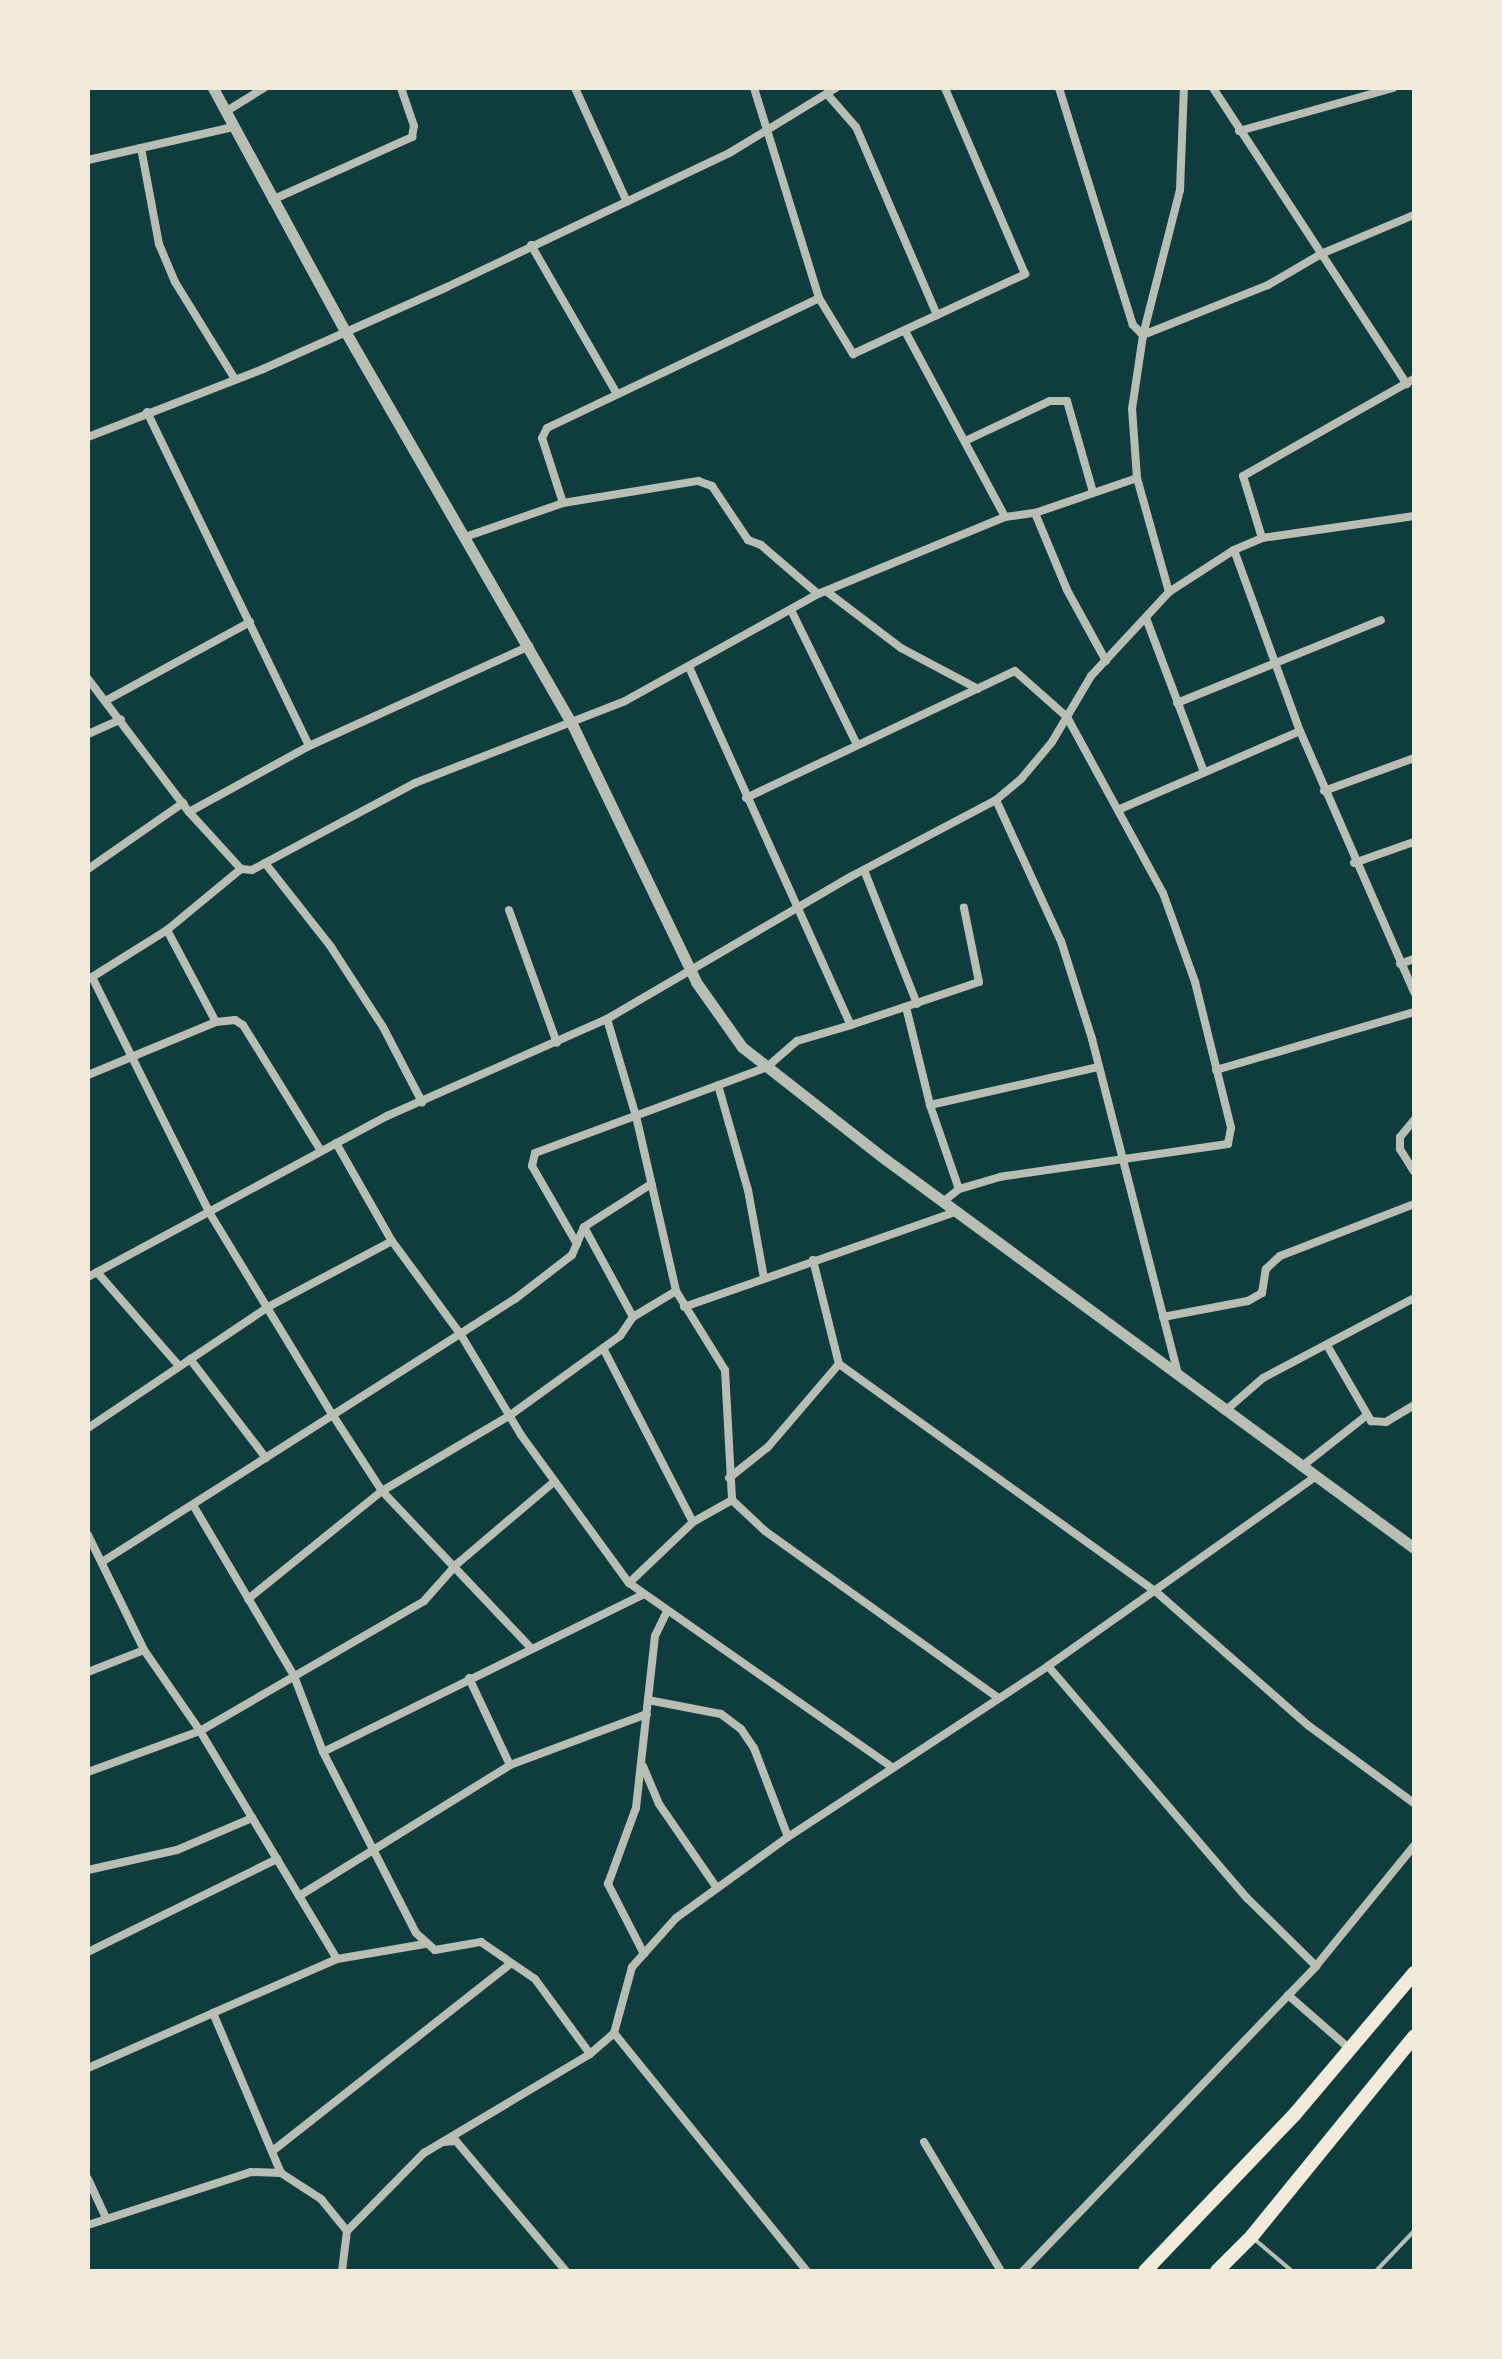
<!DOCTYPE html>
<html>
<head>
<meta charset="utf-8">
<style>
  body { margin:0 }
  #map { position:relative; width:1502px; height:2359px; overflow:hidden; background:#0f3d3e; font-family:"DejaVu Sans",sans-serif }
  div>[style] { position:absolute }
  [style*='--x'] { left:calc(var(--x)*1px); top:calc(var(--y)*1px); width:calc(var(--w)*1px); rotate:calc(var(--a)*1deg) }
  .service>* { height:4px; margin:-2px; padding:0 2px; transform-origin:2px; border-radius:2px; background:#b8beb3 }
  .minor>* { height:8px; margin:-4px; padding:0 4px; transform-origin:4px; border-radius:4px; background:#b8beb3 }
  .tertiary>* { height:11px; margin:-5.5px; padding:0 5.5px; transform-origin:5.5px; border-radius:5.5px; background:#b8beb3 }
  .primary>* { height:14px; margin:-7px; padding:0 7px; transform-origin:7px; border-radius:7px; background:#f1e9da }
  span { translate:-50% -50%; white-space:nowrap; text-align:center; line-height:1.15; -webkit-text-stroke:8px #f1e9da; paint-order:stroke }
  .frame { position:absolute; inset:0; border:90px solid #f1e9da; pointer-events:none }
</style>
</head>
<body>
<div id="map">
  <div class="service">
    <i style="--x:1253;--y:2238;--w:51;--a:40.2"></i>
    <i style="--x:1376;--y:2271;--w:55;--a:-46.5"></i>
  </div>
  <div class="minor">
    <i style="--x:575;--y:88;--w:125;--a:65.5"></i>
    <i style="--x:754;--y:88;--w:220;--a:72.8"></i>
    <i style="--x:819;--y:298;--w:66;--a:58.7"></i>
    <i style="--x:853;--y:354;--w:190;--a:-24.9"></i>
    <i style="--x:1025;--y:274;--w:202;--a:-113.3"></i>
    <i style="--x:1059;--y:88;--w:248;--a:72.7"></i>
    <i style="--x:1133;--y:325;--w:14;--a:45"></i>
    <i style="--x:1143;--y:335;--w:135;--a:-21.8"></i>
    <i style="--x:1268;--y:285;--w:61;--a:-30.3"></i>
    <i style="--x:1321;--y:254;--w:101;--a:-22.8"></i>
    <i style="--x:1213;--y:88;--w:354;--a:56.8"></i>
    <i style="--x:827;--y:94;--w:44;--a:48.7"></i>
    <i style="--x:856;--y:127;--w:205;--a:66.7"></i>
    <i style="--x:225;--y:112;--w:46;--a:-31.6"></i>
    <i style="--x:1239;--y:131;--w:160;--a:-15.6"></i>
    <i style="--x:141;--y:148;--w:98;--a:79.4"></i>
    <i style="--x:159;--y:244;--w:41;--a:67.2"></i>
    <i style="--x:175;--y:282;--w:114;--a:58.3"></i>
    <i style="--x:88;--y:160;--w:149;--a:-12.8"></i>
    <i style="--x:272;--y:200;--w:154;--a:-24.2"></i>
    <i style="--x:412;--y:137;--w:11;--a:-80"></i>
    <i style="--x:414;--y:126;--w:40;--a:-108.9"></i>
    <i style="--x:531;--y:245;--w:172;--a:60"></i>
    <i style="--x:905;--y:331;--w:211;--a:61.7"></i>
    <i style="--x:147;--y:412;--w:371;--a:64.1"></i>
    <i style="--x:88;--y:437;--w:188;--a:-21.2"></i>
    <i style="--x:263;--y:369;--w:201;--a:-24"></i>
    <i style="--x:447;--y:287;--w:314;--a:-25.4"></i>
    <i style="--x:731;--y:152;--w:123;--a:-31.4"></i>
    <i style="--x:965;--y:441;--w:94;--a:-25.2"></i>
    <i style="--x:1050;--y:401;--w:17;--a:0"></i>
    <i style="--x:1067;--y:401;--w:95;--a:74.1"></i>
    <i style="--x:563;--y:503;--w:68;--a:-107.9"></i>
    <i style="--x:542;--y:438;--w:11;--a:-63"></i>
    <i style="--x:547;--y:428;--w:301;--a:-25.5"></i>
    <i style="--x:1035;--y:513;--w:83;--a:67.4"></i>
    <i style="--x:1067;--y:590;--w:81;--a:61.2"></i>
    <i style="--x:465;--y:537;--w:104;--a:-19.1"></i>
    <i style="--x:563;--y:503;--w:137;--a:-9.3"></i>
    <i style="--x:698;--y:481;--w:15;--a:20"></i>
    <i style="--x:712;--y:486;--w:65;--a:56.3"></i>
    <i style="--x:748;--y:540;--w:14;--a:21"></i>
    <i style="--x:761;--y:545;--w:75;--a:40.7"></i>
    <i style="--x:1262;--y:538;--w:65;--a:-107"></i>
    <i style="--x:1243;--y:476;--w:197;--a:-29.6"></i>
    <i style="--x:1234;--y:550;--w:193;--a:70"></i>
    <i style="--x:1300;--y:731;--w:285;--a:66.4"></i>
    <i style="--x:826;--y:591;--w:94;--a:37.2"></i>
    <i style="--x:901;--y:648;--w:87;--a:28"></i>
    <i style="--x:1169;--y:592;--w:118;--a:-105.7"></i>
    <i style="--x:1137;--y:478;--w:69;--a:-94.1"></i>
    <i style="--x:1132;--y:409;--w:75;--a:-81.5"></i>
    <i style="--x:1143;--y:335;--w:150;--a:-75.7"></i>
    <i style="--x:1180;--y:190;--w:102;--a:-87.8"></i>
    <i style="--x:791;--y:610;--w:150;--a:63.9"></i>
    <i style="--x:1146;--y:618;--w:165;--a:69.4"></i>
    <i style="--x:689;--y:667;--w:393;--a:65.7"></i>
    <i style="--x:851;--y:1025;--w:135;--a:-18.6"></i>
    <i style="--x:979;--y:982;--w:76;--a:-101.5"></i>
    <i style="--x:88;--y:679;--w:167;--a:52.8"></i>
    <i style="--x:189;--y:812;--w:77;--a:47.6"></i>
    <i style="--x:241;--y:869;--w:11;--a:5"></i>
    <i style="--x:252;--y:870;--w:15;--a:-28"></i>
    <i style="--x:265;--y:863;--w:107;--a:51.8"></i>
    <i style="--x:331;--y:947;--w:95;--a:57"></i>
    <i style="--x:383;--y:1027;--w:85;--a:62.5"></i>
    <i style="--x:107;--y:700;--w:163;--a:-28.6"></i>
    <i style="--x:1177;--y:703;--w:220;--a:-22.1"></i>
    <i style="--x:88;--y:734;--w:36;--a:-24"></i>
    <i style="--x:1324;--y:791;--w:96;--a:-20.1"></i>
    <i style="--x:746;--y:798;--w:297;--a:-25.3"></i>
    <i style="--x:1015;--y:671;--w:69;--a:41.5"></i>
    <i style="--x:1067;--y:717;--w:200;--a:61.4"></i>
    <i style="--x:1163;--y:893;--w:95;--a:70.2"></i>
    <i style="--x:1195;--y:982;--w:150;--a:76.1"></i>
    <i style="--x:1231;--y:1128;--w:16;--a:101"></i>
    <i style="--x:1228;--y:1144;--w:230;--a:171.8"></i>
    <i style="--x:1000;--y:1177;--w:43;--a:163.7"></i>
    <i style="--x:959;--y:1189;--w:21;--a:141"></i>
    <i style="--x:996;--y:800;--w:155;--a:65.3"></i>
    <i style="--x:1061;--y:941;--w:103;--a:72.4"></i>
    <i style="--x:1092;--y:1039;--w:345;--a:75.6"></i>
    <i style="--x:1120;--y:809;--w:196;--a:-23.4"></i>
    <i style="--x:189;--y:812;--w:137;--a:-28.8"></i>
    <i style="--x:309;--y:746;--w:242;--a:-24.4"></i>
    <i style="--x:265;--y:863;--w:170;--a:-28.1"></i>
    <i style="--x:415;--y:783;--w:225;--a:-21.3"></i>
    <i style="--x:625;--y:701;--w:221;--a:-29"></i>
    <i style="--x:818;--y:594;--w:202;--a:-22.4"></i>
    <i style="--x:1005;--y:517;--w:30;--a:-8"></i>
    <i style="--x:1035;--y:513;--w:108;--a:-18.9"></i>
    <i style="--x:1354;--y:863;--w:64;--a:-19.3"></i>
    <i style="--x:88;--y:869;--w:116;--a:-34.8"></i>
    <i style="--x:864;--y:870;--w:144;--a:68.4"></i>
    <i style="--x:509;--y:910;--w:141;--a:70.2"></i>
    <i style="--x:167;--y:930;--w:104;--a:62"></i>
    <i style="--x:1400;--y:964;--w:15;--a:-20"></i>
    <i style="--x:92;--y:977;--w:263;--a:63.5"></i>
    <i style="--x:209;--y:1212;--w:237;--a:58.7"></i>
    <i style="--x:332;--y:1414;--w:92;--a:57"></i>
    <i style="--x:382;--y:1491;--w:216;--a:46.5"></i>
    <i style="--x:89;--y:979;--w:92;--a:-32.1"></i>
    <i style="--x:167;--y:930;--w:96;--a:-39.5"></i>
    <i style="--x:906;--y:1007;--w:101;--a:76.2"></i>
    <i style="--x:930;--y:1105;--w:89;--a:71"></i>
    <i style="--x:607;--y:1019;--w:101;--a:73.4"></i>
    <i style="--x:636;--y:1116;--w:180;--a:77.1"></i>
    <i style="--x:676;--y:1291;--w:93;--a:58.2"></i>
    <i style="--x:725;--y:1370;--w:130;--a:86.9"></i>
    <i style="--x:732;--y:1500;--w:45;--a:43.2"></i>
    <i style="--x:765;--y:1531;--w:287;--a:35.6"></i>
    <i style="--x:1216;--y:1070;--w:206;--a:-16.3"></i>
    <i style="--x:88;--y:1075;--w:139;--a:-22.5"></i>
    <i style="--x:216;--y:1022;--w:19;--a:-6"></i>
    <i style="--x:235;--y:1020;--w:9;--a:32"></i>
    <i style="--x:243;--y:1025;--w:148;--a:58.2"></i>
    <i style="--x:718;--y:1085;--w:109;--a:74.1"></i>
    <i style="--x:748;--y:1190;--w:89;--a:79.7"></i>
    <i style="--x:930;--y:1105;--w:173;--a:-12.7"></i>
    <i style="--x:1414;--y:1120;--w:22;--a:129"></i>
    <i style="--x:1400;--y:1137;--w:12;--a:90"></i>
    <i style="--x:1400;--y:1149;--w:26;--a:58"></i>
    <i style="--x:336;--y:1143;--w:113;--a:60.3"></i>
    <i style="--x:392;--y:1241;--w:117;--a:53.7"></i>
    <i style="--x:461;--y:1335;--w:117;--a:59"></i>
    <i style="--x:521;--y:1435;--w:183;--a:53.9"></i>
    <i style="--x:629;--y:1583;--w:322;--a:35"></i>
    <i style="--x:584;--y:1227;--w:102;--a:61.4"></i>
    <i style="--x:577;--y:1244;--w:90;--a:-120"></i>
    <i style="--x:532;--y:1166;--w:13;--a:-77"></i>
    <i style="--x:535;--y:1153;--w:247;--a:-20.3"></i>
    <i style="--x:767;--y:1067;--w:40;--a:-41"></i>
    <i style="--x:797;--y:1041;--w:56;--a:-16.5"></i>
    <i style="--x:813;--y:1260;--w:107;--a:76"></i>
    <i style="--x:839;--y:1364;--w:388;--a:35.7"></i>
    <i style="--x:1154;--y:1590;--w:206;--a:41.3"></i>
    <i style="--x:1309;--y:1726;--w:130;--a:36.3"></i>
    <i style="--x:97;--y:1272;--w:125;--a:48.9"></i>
    <i style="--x:88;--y:1277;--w:340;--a:-28.3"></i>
    <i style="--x:387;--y:1116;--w:240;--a:-23.8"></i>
    <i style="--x:607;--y:1019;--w:281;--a:-30.3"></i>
    <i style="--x:850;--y:877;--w:165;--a:-27.8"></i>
    <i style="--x:996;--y:800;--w:33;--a:-40"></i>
    <i style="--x:1021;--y:779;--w:48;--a:-50"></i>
    <i style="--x:1052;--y:742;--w:77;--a:-59.4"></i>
    <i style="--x:1091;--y:676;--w:115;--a:-47.1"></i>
    <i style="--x:1169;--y:592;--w:77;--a:-32.9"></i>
    <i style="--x:1234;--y:550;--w:30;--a:-23"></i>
    <i style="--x:1262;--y:538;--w:154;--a:-8.2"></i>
    <i style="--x:684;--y:1307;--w:288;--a:-19.3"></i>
    <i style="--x:1163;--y:1317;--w:86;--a:-10.7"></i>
    <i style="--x:1248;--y:1301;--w:16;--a:-30"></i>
    <i style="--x:1262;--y:1293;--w:24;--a:-81"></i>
    <i style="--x:1266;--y:1269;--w:19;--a:-43"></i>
    <i style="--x:1280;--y:1256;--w:144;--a:-21.2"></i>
    <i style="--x:1328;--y:1347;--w:86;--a:59.8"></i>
    <i style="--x:1371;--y:1421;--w:15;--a:4"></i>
    <i style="--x:1386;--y:1422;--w:33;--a:-31"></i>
    <i style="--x:603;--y:1348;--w:196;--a:62.7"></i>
    <i style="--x:190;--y:1359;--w:125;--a:52.5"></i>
    <i style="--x:1225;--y:1411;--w:50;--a:-41"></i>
    <i style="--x:1263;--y:1378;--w:171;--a:-27.9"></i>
    <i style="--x:88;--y:1428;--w:217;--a:-33.9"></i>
    <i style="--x:268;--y:1307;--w:140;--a:-28"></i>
    <i style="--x:1301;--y:1467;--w:84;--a:-38.2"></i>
    <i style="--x:729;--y:1478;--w:50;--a:-38.5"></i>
    <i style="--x:768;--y:1447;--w:109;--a:-49.5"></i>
    <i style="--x:193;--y:1505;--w:199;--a:59.4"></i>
    <i style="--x:294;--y:1676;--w:81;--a:69.1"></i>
    <i style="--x:323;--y:1752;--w:203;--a:62.8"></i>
    <i style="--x:416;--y:1933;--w:25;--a:42"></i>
    <i style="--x:435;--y:1950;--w:47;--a:-9.9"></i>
    <i style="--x:481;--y:1942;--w:65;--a:34.4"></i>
    <i style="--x:535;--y:1979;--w:93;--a:53.7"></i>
    <i style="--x:88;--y:1535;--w:128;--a:64"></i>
    <i style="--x:144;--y:1650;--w:98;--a:55.3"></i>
    <i style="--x:200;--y:1731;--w:266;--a:59"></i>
    <i style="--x:337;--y:1959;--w:135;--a:156.5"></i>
    <i style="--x:102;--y:1562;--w:490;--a:-32.5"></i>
    <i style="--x:515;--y:1299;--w:72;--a:-37.7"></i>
    <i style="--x:572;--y:1255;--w:30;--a:-67"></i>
    <i style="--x:584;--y:1227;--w:80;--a:-32.7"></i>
    <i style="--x:629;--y:1583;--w:88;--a:-43.6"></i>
    <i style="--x:693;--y:1522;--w:45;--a:-29.4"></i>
    <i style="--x:248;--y:1599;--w:172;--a:-38.9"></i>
    <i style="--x:382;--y:1491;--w:147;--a:-30.6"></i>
    <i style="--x:509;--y:1416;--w:137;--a:-35.8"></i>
    <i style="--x:620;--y:1336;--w:23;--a:-56"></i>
    <i style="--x:633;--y:1317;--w:50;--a:-31.2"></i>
    <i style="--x:1048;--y:1666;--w:327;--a:-35.3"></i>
    <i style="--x:88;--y:1672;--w:60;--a:-21.4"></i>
    <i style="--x:469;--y:1678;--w:96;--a:64.8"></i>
    <i style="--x:510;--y:1765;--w:146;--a:-20.4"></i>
    <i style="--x:648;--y:1700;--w:74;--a:10.9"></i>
    <i style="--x:721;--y:1714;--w:25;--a:37"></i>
    <i style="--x:741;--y:1729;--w:23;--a:56"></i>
    <i style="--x:754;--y:1748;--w:95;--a:69.1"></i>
    <i style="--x:323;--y:1752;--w:356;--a:-26.2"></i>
    <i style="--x:643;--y:1766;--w:41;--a:67.2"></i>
    <i style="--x:659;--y:1804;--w:102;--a:55.4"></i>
    <i style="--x:88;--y:1772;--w:119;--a:-20.1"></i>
    <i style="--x:200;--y:1731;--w:259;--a:-30.1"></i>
    <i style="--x:424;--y:1601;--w:50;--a:-48.3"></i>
    <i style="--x:457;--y:1564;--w:128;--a:-40.3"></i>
    <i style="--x:88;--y:1870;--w:91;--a:-12.7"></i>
    <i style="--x:177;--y:1850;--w:82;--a:-23.1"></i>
    <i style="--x:299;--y:1896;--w:248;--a:-31.8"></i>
    <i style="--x:88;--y:1952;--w:211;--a:-26.2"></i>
    <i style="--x:644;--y:1954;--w:79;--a:-117.2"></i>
    <i style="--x:608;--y:1884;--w:81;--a:-69.8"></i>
    <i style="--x:636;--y:1808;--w:173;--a:-83.7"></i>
    <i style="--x:655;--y:1636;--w:28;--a:-64"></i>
    <i style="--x:337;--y:1959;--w:89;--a:-9.7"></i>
    <i style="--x:1288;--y:1995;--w:84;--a:41.1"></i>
    <i style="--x:614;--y:2033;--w:306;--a:51"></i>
    <i style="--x:88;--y:2068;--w:137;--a:-23.7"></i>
    <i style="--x:213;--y:2013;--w:174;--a:67"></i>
    <i style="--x:443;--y:2142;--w:13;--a:-4"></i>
    <i style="--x:456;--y:2141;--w:170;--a:49.8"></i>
    <i style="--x:924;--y:2142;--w:150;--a:59.2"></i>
    <i style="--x:275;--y:2149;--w:300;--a:-38.2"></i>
    <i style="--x:88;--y:2179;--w:43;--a:65.2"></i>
    <i style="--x:88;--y:2225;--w:171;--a:-18"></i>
    <i style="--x:251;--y:2172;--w:30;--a:2"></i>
    <i style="--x:281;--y:2173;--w:48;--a:33"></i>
    <i style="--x:321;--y:2199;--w:41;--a:50.9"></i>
    <i style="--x:342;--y:2271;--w:40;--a:-82.9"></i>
    <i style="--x:347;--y:2231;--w:110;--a:-45.4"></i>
    <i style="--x:424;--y:2153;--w:193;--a:-30.8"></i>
    <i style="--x:590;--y:2054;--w:32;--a:-41"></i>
    <i style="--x:614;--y:2033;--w:68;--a:-74.7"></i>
    <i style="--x:632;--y:1967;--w:66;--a:-48.1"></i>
    <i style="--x:676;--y:1918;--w:138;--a:-35.9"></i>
    <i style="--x:788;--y:1837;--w:311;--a:-33.3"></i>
    <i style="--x:1048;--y:1666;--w:306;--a:49.4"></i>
    <i style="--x:1247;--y:1898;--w:97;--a:44.6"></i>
    <i style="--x:1023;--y:2271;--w:423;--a:-46.1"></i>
    <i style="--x:1316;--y:1966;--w:155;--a:-50.8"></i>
  </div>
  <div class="tertiary">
    <i style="--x:213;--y:88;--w:277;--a:61.5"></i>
    <i style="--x:345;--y:331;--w:454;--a:60"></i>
    <i style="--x:572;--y:724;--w:286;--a:64.3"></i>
    <i style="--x:696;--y:982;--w:80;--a:54.7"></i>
    <i style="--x:742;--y:1047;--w:182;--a:38.1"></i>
    <i style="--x:885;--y:1159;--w:657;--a:36.33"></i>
  </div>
  <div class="primary">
    <i style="--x:1145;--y:2271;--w:217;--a:-46.3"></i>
    <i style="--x:1295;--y:2114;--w:185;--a:-49.8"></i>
    <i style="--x:1217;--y:2271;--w:49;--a:-45"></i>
    <i style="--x:1252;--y:2236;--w:257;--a:-50.9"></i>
  </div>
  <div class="frame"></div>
</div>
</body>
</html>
